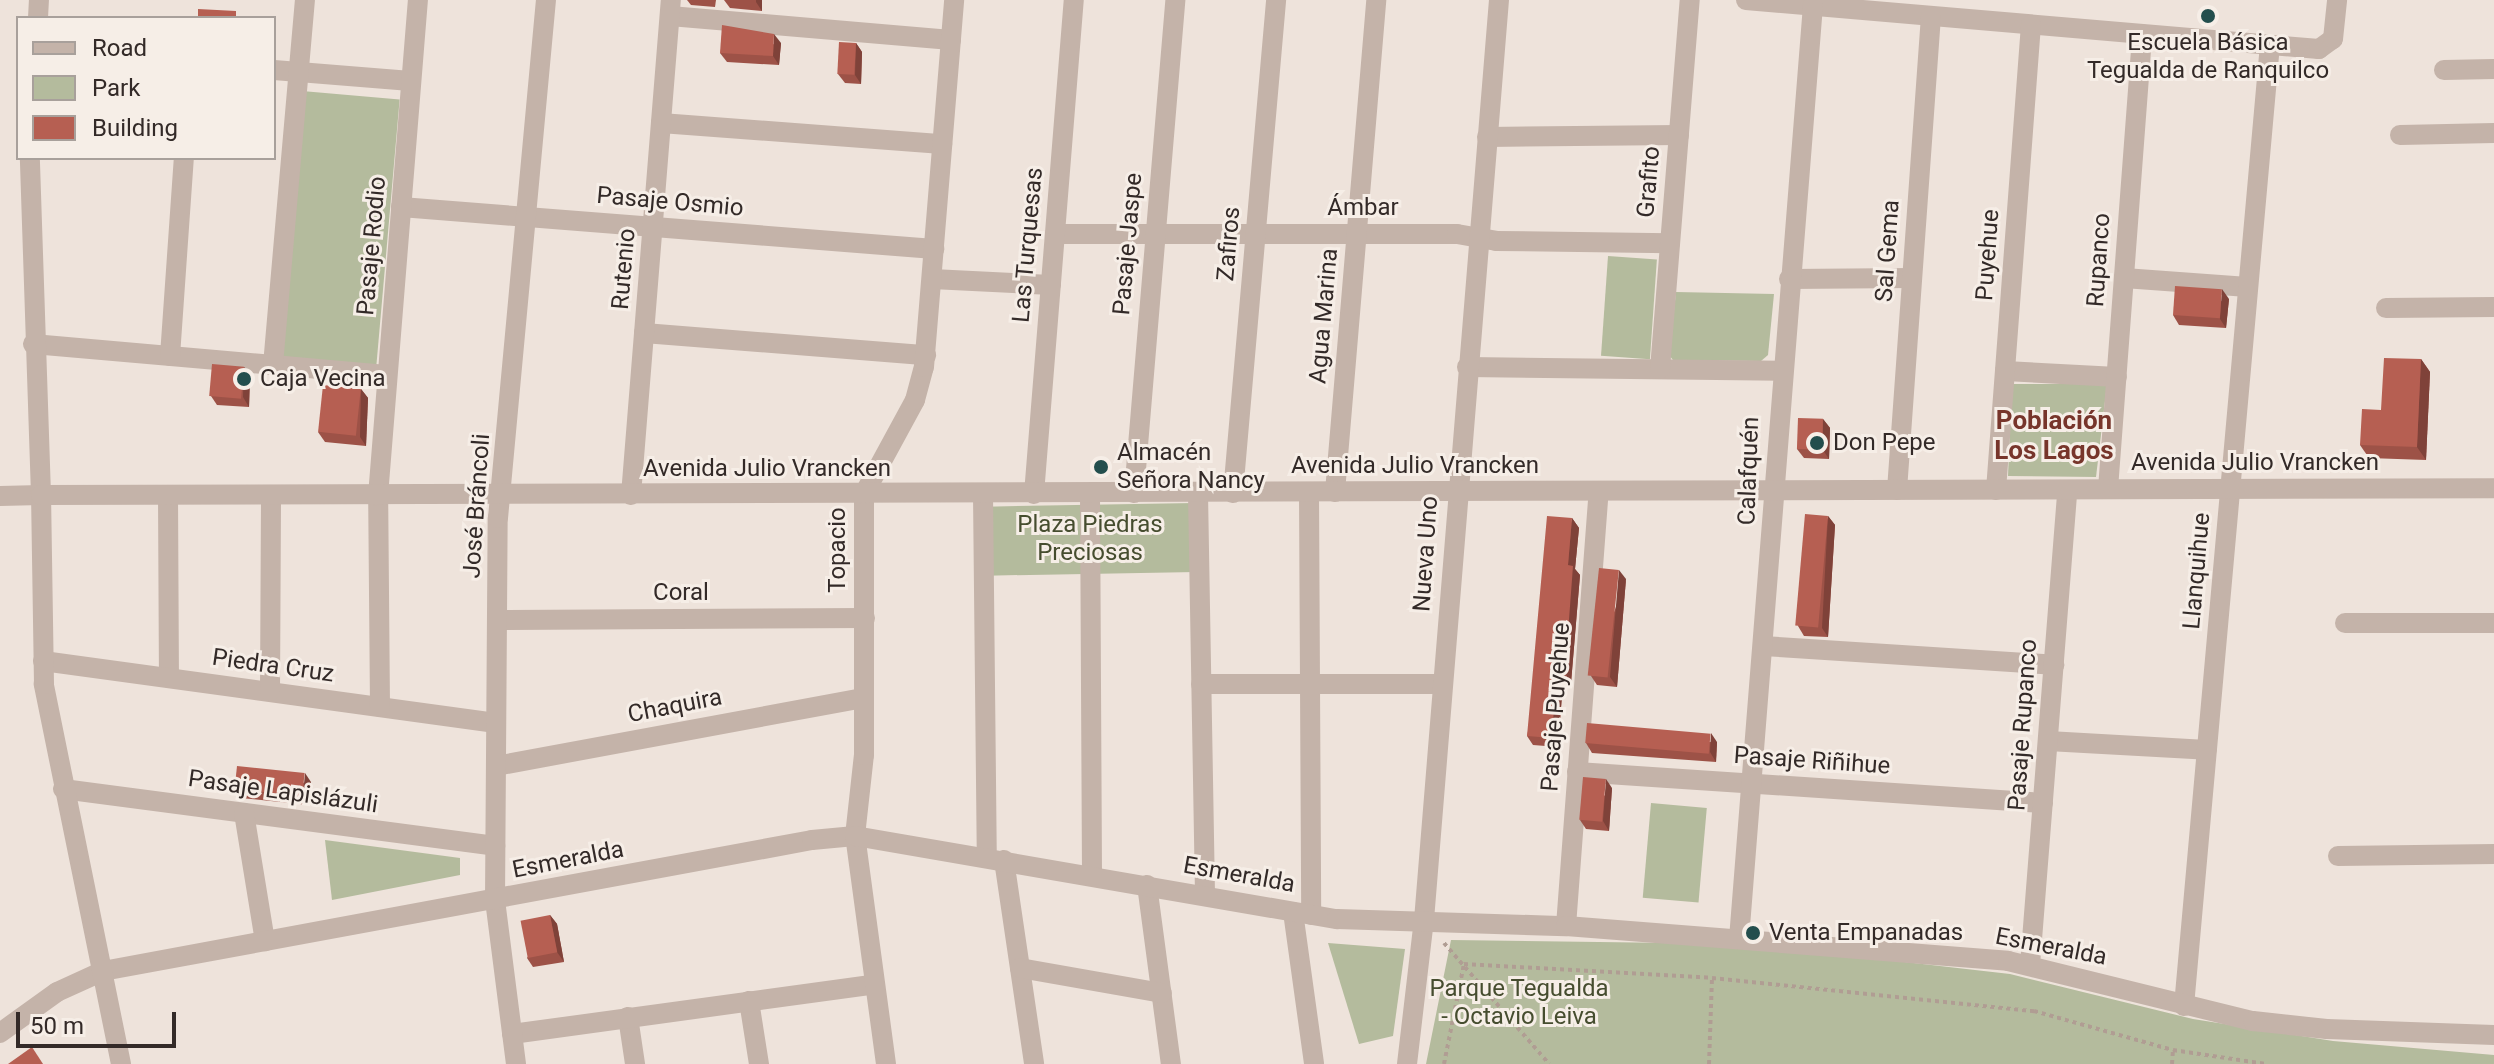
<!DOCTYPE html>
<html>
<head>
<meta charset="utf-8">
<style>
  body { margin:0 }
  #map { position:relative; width:2494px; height:1064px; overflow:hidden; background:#eee3db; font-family:Roboto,sans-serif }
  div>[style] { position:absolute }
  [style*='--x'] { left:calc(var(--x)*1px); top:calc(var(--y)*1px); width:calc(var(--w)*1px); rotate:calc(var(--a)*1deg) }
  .green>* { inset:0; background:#b4bb9d; transform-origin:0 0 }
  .path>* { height:4px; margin-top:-2px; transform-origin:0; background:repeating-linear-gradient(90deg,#b09d93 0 4px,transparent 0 8px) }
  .minor>* { height:20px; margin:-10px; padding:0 10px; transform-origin:10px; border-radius:10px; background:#c4b3a9 }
  .tertiary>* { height:20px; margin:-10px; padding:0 10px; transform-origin:10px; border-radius:10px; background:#c4b3a9 }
  .wall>* { inset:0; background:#9d5247 }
  .shaded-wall>* { inset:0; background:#7f4239 }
  .building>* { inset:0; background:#b65f52; transform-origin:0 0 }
  .dots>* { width:22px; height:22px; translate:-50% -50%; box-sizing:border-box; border:4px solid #f6eee7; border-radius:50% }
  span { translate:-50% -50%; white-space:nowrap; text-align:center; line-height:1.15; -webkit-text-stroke:6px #f6eee7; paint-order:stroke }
  .poi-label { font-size:24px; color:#332a28 }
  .left { translate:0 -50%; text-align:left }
  .street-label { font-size:24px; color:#332a28 }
  .park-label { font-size:24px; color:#464d2f }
  .neighbourhood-label { font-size:26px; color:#77352b; font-weight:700 }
  .legend { position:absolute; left:16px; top:16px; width:260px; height:144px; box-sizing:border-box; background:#f6eee7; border:2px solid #a8a09b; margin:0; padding:10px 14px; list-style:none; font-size:24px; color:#332a28 }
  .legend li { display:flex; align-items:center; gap:16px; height:40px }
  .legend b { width:40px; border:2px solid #a8a09b }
  .scale { position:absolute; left:16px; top:1012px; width:160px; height:36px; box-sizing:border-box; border:4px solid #332a28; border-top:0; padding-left:10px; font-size:24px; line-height:28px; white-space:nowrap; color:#332a28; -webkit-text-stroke:6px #f6eee7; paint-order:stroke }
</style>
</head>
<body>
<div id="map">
  <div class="green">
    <i style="left:302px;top:91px;width:98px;height:271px;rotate:5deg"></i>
    <i style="left:1608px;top:256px;width:49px;height:100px;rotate:4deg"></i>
    <i style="clip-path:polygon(1676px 292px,1774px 294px,1768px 355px,1761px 361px,1673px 360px,1669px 355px)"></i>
    <i style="clip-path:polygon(2012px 384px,2107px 384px,2096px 477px,2008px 476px)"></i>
    <i style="left:1195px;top:503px;width:69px;height:210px;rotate:89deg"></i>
    <i style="left:1651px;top:803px;width:56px;height:95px;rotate:5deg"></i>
    <i style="clip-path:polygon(325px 840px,460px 858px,460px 875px,332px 900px)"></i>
    <i style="clip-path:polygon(1451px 940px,1748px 944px,2010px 974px,2193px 1019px,2333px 1041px,2494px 1055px,2494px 1064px,1426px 1064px)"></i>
    <i style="clip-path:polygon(1328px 943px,1405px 949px,1393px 1036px,1359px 1044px)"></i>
  </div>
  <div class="path">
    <i style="--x:1444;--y:943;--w:160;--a:49"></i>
    <i style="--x:1464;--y:964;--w:248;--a:3.2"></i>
    <i style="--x:1712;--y:978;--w:324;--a:5.9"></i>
    <i style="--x:2034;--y:1011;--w:144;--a:15.7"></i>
    <i style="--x:2173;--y:1050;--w:94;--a:8.6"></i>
    <i style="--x:1444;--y:1064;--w:102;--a:-78.7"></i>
    <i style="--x:1709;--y:1064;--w:86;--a:-88"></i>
    <i style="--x:2172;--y:1064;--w:14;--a:-86"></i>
  </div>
  <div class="minor">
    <i style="--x:1746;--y:0;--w:575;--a:4.89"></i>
    <i style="--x:2319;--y:49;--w:17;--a:-36"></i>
    <i style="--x:2333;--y:39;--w:39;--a:-84"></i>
    <i style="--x:670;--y:16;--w:282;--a:4.9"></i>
    <i style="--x:38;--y:18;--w:18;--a:-87"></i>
    <i style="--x:274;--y:70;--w:137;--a:4.6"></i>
    <i style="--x:2444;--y:70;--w:50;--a:-1.1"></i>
    <i style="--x:661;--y:123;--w:282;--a:4.3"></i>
    <i style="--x:2400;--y:135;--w:94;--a:-1.2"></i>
    <i style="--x:1487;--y:137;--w:192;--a:-0.6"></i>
    <i style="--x:401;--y:207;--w:535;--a:4.51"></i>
    <i style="--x:1055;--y:234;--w:402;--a:0"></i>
    <i style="--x:1457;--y:234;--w:40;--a:10"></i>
    <i style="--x:1496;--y:241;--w:174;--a:0.7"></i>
    <i style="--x:2124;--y:278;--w:124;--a:4.2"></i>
    <i style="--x:932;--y:279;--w:119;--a:2.9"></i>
    <i style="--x:1789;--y:279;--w:123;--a:-0.5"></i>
    <i style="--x:2386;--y:308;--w:108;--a:-0.5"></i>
    <i style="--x:644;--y:333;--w:283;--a:4.5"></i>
    <i style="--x:33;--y:344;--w:355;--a:5"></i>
    <i style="--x:170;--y:356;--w:198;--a:-86"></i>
    <i style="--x:273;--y:365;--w:366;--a:-85"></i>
    <i style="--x:1467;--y:367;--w:314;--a:0.7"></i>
    <i style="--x:1660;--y:369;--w:370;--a:-85.4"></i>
    <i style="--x:2005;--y:371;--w:112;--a:3.1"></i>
    <i style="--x:2108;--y:489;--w:456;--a:-85.7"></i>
    <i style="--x:1897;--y:490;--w:475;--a:-85.9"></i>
    <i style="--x:1996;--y:490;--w:466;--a:-85.7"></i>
    <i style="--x:1309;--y:492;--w:423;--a:89.7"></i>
    <i style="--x:1335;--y:492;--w:494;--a:-85.2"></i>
    <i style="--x:1090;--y:493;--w:382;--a:89.7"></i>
    <i style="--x:1134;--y:493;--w:495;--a:-85.2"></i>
    <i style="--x:1198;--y:493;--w:403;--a:89"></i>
    <i style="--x:1233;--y:493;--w:495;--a:-85"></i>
    <i style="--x:983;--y:494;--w:363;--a:89.4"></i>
    <i style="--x:1034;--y:494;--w:496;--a:-85.4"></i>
    <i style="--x:168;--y:495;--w:183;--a:89.7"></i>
    <i style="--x:631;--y:495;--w:497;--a:-85.4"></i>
    <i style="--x:0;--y:496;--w:41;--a:-1.4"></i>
    <i style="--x:41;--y:495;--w:337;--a:-91.9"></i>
    <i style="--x:497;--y:620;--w:368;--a:-0.3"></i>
    <i style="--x:2345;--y:623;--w:149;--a:0"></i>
    <i style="--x:1763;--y:646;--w:292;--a:3.7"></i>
    <i style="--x:43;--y:661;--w:457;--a:7.8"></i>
    <i style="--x:1201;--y:684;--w:241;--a:0"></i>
    <i style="--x:270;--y:691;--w:195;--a:-89.7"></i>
    <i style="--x:380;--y:707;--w:211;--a:-90.5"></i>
    <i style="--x:378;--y:496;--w:498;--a:-85.4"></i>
    <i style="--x:2048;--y:741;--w:159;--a:3.2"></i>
    <i style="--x:496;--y:766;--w:374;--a:-10.5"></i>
    <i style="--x:1577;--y:772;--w:467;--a:3.8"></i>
    <i style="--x:63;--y:789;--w:436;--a:7.5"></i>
    <i style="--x:244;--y:813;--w:130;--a:80.7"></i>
    <i style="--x:2338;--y:856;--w:156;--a:-0.7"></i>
    <i style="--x:1004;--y:860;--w:206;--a:81.6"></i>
    <i style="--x:1147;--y:885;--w:181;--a:82.4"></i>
    <i style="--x:1293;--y:912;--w:153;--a:82.1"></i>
    <i style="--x:1566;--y:926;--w:436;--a:-85.7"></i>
    <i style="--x:1739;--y:939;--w:936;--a:-85.47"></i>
    <i style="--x:2030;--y:965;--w:476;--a:-85.5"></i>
    <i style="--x:1020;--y:968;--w:144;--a:10"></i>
    <i style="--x:749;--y:1001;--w:64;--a:81"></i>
    <i style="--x:2184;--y:1006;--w:965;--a:-84.89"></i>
    <i style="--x:628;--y:1017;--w:48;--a:81.5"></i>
    <i style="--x:512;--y:1034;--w:366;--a:-7.8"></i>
    <i style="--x:516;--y:1064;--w:165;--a:-97.3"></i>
    <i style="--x:495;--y:900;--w:382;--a:-89.6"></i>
    <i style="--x:498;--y:518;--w:520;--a:-84.71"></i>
    <i style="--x:886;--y:1064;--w:230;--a:-97.7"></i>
    <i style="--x:855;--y:836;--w:81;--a:-83.7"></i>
    <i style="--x:864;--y:755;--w:261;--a:-90"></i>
    <i style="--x:864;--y:494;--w:107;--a:-61.5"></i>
    <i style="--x:915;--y:400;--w:34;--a:-75"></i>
    <i style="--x:924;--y:367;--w:368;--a:-85.3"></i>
    <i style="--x:1407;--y:1064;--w:145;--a:-83.3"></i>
    <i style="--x:1424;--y:920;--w:923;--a:-85.34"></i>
  </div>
  <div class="tertiary">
    <i style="--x:0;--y:1033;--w:70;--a:-35.7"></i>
    <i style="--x:57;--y:992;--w:51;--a:-24.5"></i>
    <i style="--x:103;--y:971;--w:721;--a:-10.47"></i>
    <i style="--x:812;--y:840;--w:43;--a:-5.3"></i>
    <i style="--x:855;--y:836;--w:489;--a:9.8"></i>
    <i style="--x:1337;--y:919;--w:229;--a:1.8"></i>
    <i style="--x:1566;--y:926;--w:443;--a:4.5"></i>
    <i style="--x:2008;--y:961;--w:252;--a:13.8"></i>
    <i style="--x:2253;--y:1021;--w:74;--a:6.2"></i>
    <i style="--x:2327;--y:1029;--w:167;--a:2.1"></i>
    <i style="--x:121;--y:1064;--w:388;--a:-101.5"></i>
    <i style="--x:44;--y:684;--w:189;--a:-90.9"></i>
    <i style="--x:41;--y:495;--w:2453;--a:-0.16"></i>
  </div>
  <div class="wall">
    <i style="clip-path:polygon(687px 0,716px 0,715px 7px,691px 5px)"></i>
    <i style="clip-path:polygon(724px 0,762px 0,762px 11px,730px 8px)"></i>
    <i style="clip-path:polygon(781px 43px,779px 65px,727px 62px,720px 53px)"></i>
    <i style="clip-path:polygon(856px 43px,862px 52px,861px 84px,845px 83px,838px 74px)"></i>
    <i style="clip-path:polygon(2229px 299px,2226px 328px,2179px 325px,2173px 315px)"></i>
    <i style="clip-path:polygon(2421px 359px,2430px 372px,2426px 460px,2369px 458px,2360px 445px,2381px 410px)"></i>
    <i style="clip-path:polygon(244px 367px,250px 376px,249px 407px,217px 405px,211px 396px)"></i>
    <i style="clip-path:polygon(361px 389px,368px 398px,366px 446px,325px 442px,318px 432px)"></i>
    <i style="clip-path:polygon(1823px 419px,1830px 428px,1829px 459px,1804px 458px,1797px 449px)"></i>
    <i style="clip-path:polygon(1828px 516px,1835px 525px,1828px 637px,1804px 636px,1798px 626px)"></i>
    <i style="clip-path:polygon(1572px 518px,1579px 528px,1575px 569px,1580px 575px,1571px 683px,1563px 682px,1558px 747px,1533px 745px,1527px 736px)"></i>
    <i style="clip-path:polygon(1626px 579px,1617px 687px,1597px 685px,1591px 676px)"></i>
    <i style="clip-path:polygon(1717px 742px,1716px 762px,1592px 753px,1586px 743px)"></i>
    <i style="clip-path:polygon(311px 782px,309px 805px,241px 798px,234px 789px)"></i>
    <i style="clip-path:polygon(1612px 788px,1609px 831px,1586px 829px,1580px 820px)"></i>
    <i style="clip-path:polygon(550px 915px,557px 924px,564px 962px,533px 967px,527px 958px)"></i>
  </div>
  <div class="shaded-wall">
    <i style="clip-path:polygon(756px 0,762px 0,762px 11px,756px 2px)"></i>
    <i style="clip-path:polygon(774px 34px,781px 43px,779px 65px,773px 56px)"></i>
    <i style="clip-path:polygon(856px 43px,862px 52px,861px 84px,855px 75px)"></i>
    <i style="clip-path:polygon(2222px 289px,2229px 299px,2226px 328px,2220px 319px)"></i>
    <i style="clip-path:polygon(2421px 359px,2430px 372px,2426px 460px,2417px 447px)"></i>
    <i style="clip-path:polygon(244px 367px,250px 376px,249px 407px,243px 397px)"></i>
    <i style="clip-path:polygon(361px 389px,368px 398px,366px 446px,360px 437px)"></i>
    <i style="clip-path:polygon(1823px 419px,1830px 428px,1829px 459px,1823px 450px)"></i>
    <i style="clip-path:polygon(1828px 516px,1835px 525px,1828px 637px,1822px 628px)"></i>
    <i style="clip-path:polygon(1572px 518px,1579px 528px,1575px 569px,1580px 575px,1571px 683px,1565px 673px,1568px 565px)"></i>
    <i style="clip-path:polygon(1619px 570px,1626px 579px,1617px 687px,1610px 677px)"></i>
    <i style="clip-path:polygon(1556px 673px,1563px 682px,1558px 747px,1552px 738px)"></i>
    <i style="clip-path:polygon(1711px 733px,1717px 742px,1716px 762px,1710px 752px)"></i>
    <i style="clip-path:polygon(305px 773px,311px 782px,309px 805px,303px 796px)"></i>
    <i style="clip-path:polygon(1606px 779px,1612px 788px,1609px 831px,1603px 821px)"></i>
    <i style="clip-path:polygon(550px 915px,557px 924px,564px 962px,557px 952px)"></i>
  </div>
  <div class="building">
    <i style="clip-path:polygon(198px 9px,236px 11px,236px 18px,198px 18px)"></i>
    <i style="clip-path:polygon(722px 25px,774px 34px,773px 56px,720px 53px)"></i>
    <i style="left:839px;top:42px;width:17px;height:32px;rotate:3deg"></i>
    <i style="left:2175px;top:286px;width:47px;height:29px;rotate:4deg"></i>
    <i style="clip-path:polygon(2384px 358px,2421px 359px,2417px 447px,2360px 445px,2362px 409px,2381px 410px)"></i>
    <i style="left:212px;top:364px;width:32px;height:32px;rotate:5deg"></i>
    <i style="left:323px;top:385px;width:38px;height:47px;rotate:6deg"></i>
    <i style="left:1798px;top:418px;width:25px;height:31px;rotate:2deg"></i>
    <i style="left:1805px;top:514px;width:23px;height:112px;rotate:5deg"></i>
    <i style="clip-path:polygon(1547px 516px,1572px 518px,1568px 565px,1573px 566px,1565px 673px,1556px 673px,1552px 738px,1527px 736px)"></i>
    <i style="left:1599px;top:568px;width:20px;height:108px;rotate:6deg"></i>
    <i style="left:1587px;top:723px;width:124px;height:20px;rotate:5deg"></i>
    <i style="left:237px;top:766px;width:68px;height:23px;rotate:6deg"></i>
    <i style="left:1583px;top:777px;width:23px;height:43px;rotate:5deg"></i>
    <i style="left:550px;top:915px;width:38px;height:30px;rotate:79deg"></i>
    <i style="clip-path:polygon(32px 1047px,43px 1064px,8px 1064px)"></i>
  </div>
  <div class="dots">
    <i style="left:2208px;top:16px;background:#234e4d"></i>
    <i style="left:244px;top:379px;background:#234e4d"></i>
    <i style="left:1817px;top:443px;background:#234e4d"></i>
    <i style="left:1101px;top:467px;background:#234e4d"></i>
    <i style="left:1753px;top:933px;background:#234e4d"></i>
  </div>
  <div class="poi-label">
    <span style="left:2208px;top:57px">Escuela Básica<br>Tegualda de Ranquilco</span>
    <span class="left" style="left:260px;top:379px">Caja Vecina</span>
    <span class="left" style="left:1833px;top:443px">Don Pepe</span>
    <span class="left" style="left:1117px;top:467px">Almacén<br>Señora Nancy</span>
    <span class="left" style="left:1769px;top:933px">Venta Empanadas</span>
  </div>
  <div class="street-label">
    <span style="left:1649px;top:182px;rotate:-85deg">Grafito</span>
    <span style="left:670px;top:202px;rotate:5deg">Pasaje Osmio</span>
    <span style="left:1363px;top:208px">Ámbar</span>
    <span style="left:1128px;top:244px;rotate:-85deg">Pasaje Jaspe</span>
    <span style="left:1229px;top:244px;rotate:-85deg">Zafiros</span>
    <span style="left:1028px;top:245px;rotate:-85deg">Las Turquesas</span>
    <span style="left:372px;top:246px;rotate:-85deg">Pasaje Rodio</span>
    <span style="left:1888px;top:251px;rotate:-86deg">Sal Gema</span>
    <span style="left:1988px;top:255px;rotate:-86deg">Puyehue</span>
    <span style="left:2099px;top:260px;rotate:-86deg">Rupanco</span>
    <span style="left:624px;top:269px;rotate:-85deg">Rutenio</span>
    <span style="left:1324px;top:316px;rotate:-85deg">Agua Marina</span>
    <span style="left:2255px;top:463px">Avenida Julio Vrancken</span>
    <span style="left:1415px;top:466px">Avenida Julio Vrancken</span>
    <span style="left:767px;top:469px">Avenida Julio Vrancken</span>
    <span style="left:1749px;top:471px;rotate:-88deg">Calafquén</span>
    <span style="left:477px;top:506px;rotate:-86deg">José Bráncoli</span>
    <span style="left:838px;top:550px;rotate:-90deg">Topacio</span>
    <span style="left:1426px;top:554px;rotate:-86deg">Nueva Uno</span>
    <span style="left:2197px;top:571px;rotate:-85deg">Llanquihue</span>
    <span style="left:681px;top:593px">Coral</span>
    <span style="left:273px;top:666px;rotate:8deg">Piedra Cruz</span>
    <span style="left:675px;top:706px;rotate:-11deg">Chaquira</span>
    <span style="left:1556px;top:707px;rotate:-86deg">Pasaje Puyehue</span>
    <span style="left:2023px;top:725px;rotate:-86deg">Pasaje Rupanco</span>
    <span style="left:1812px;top:761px;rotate:4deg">Pasaje Riñihue</span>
    <span style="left:283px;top:792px;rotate:8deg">Pasaje Lapislázuli</span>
    <span style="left:568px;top:860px;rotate:-11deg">Esmeralda</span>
    <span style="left:1239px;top:875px;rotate:10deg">Esmeralda</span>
    <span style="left:2051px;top:947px;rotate:11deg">Esmeralda</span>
  </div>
  <div class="park-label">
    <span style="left:1090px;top:539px">Plaza Piedras<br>Preciosas</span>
    <span style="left:1519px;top:1003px">Parque Tegualda<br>- Octavio Leiva</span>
  </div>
  <div class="neighbourhood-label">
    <span style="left:2054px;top:436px">Población<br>Los Lagos</span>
  </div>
  <ul class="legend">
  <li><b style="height:10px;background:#c4b3a9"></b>Road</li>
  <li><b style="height:22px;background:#b4bb9d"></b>Park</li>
  <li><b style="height:22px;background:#b65f52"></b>Building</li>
  </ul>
  <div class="scale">50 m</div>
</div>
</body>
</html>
